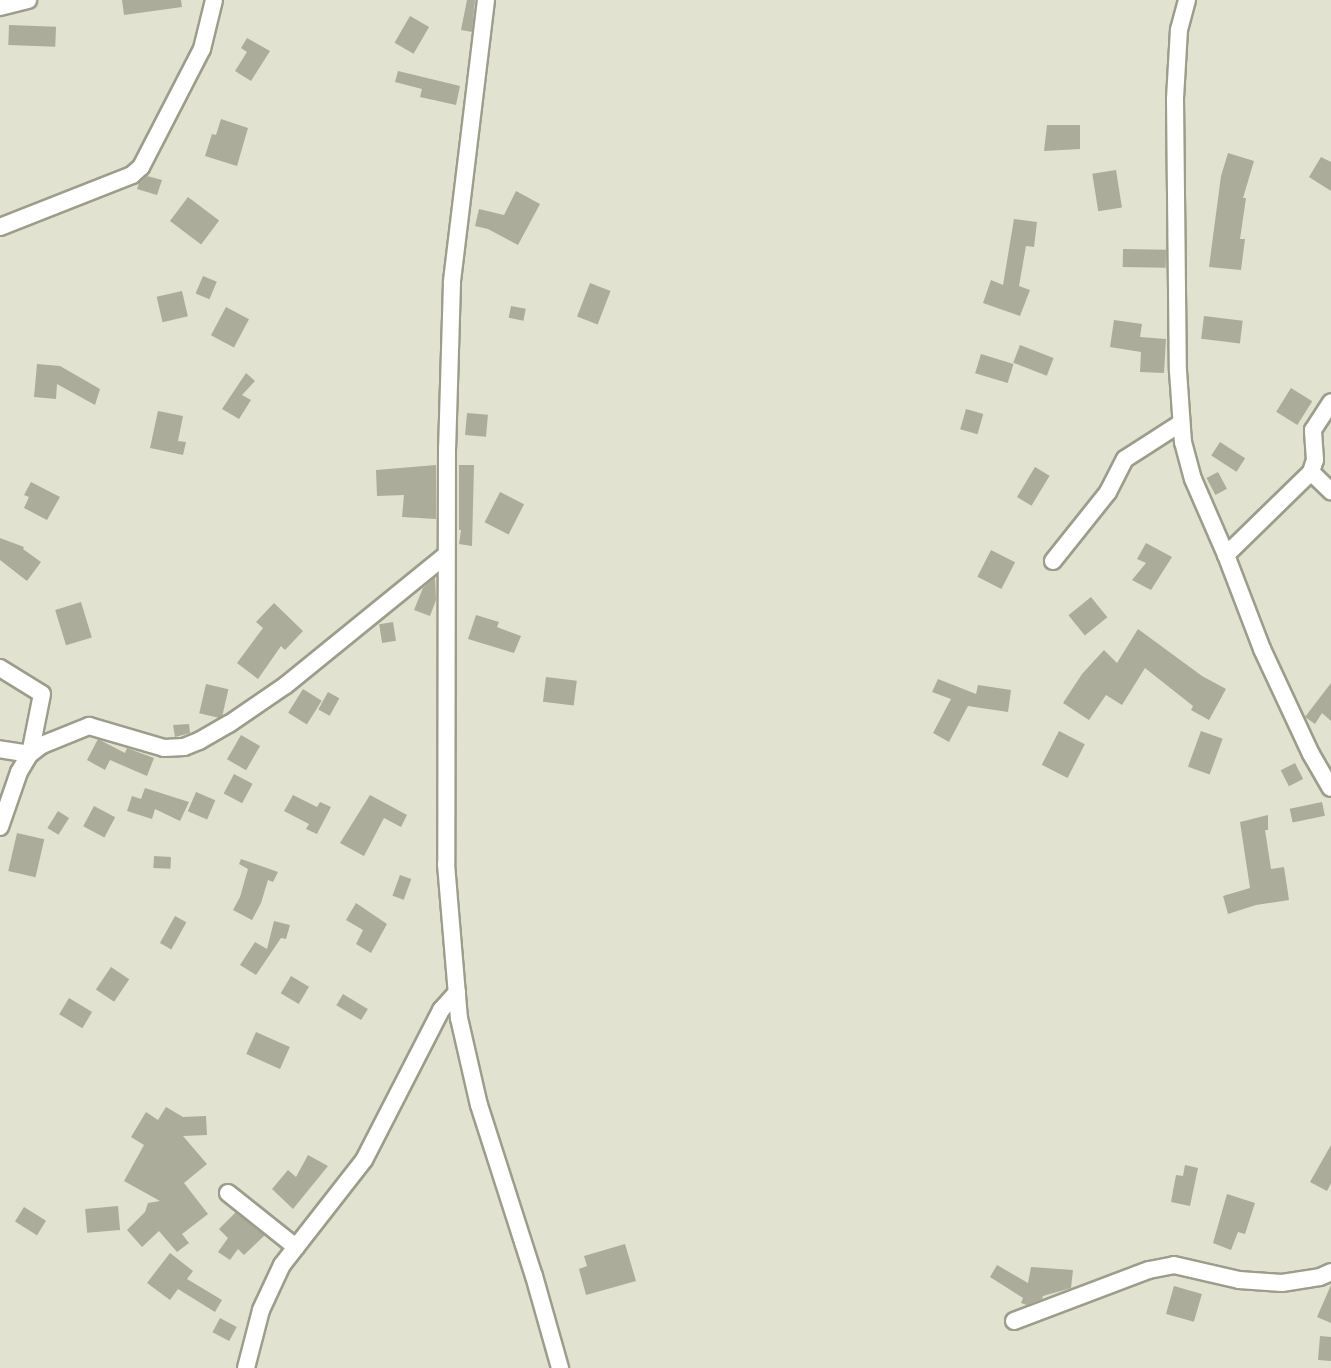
<!DOCTYPE html>
<html>
<head>
<meta charset="utf-8">
<style>
  body { margin:0 }
  #map { position:relative; width:1331px; height:1368px; overflow:hidden; background:#e1e2cf; font-family:"Asap Condensed",sans-serif }
  div>[style] { position:absolute }
  [style*='--x'] { left:calc(var(--x)*1px); top:calc(var(--y)*1px); width:calc(var(--w)*1px); rotate:calc(var(--a)*1deg) }
  .building>* { inset:0; background:#abac9a; transform-origin:0 0 }
  .roads { filter:drop-shadow(2px 0 #9c9d8b) drop-shadow(-2px 0 #9c9d8b) drop-shadow(0 2px #9c9d8b) drop-shadow(0 -2px #9c9d8b) }
  .minor>* { height:16px; margin:-8px; padding:0 8px; transform-origin:8px; border-radius:8px; background:#fff }
  span { translate:-50% -50%; white-space:nowrap; text-align:center; line-height:1.15; -webkit-text-stroke:4.5px #eff0dc; paint-order:stroke }
</style>
</head>
<body>
<div id="map">
  <div class="building">
    <i style="clip-path:polygon(122px 0,181px 0,182px 7px,124px 15px)"></i>
    <i style="clip-path:polygon(467px 0,475px 0,472px 32px,461px 30px)"></i>
    <i style="left:410px;top:16px;width:22px;height:31px;rotate:30deg"></i>
    <i style="left:9px;top:25px;width:47px;height:20px;rotate:2deg"></i>
    <i style="clip-path:polygon(247px 38px,270px 51px,251px 81px,235px 71px,247px 52px,241px 48px)"></i>
    <i style="clip-path:polygon(398px 71px,460px 86px,456px 105px,420px 97px,422px 89px,395px 82px)"></i>
    <i style="clip-path:polygon(221px 119px,248px 128px,237px 166px,205px 156px,212px 134px,216px 135px)"></i>
    <i style="clip-path:polygon(1047px 125px,1080px 125px,1080px 149px,1044px 151px)"></i>
    <i style="clip-path:polygon(1228px 153px,1254px 161px,1243px 198px,1246px 198px,1240px 239px,1245px 239px,1241px 270px,1209px 267px,1221px 176px)"></i>
    <i style="clip-path:polygon(1321px 157px,1331px 162px,1331px 191px,1309px 177px)"></i>
    <i style="left:1116px;top:170px;width:38px;height:24px;rotate:81deg"></i>
    <i style="clip-path:polygon(147px 176px,162px 180px,157px 195px,137px 189px,139px 183px)"></i>
    <i style="clip-path:polygon(516px 191px,540px 204px,518px 245px,488px 229px,475px 226px,479px 209px,504px 215px)"></i>
    <i style="left:188px;top:197px;width:39px;height:30px;rotate:37deg"></i>
    <i style="clip-path:polygon(1014px 219px,1037px 222px,1034px 247px,1026px 246px,1019px 286px,1030px 290px,1020px 316px,983px 303px,991px 280px,1003px 285px)"></i>
    <i style="left:1123px;top:249px;width:43px;height:18px;rotate:1deg"></i>
    <i style="left:203px;top:276px;width:15px;height:19px;rotate:23deg"></i>
    <i style="left:590px;top:283px;width:22px;height:36px;rotate:21deg"></i>
    <i style="left:182px;top:291px;width:26px;height:26px;rotate:77deg"></i>
    <i style="left:511px;top:306px;width:15px;height:12px;rotate:11deg"></i>
    <i style="left:226px;top:307px;width:26px;height:32px;rotate:28deg"></i>
    <i style="left:1204px;top:316px;width:39px;height:23px;rotate:7deg"></i>
    <i style="clip-path:polygon(1114px 320px,1142px 324px,1140px 337px,1166px 339px,1164px 373px,1140px 372px,1141px 352px,1110px 347px)"></i>
    <i style="left:1020px;top:345px;width:36px;height:19px;rotate:21deg"></i>
    <i style="left:981px;top:354px;width:34px;height:20px;rotate:17deg"></i>
    <i style="clip-path:polygon(37px 364px,60px 366px,100px 389px,95px 405px,57px 384px,56px 399px,34px 397px)"></i>
    <i style="clip-path:polygon(246px 373px,255px 381px,242px 395px,251px 400px,239px 419px,222px 409px)"></i>
    <i style="left:1291px;top:388px;width:25px;height:28px;rotate:32deg"></i>
    <i style="left:966px;top:409px;width:18px;height:21px;rotate:16deg"></i>
    <i style="clip-path:polygon(158px 411px,183px 416px,178px 441px,186px 442px,183px 455px,150px 448px)"></i>
    <i style="left:467px;top:413px;width:21px;height:22px;rotate:5deg"></i>
    <i style="left:1220px;top:442px;width:30px;height:16px;rotate:33deg"></i>
    <i style="clip-path:polygon(436px 465px,436px 519px,402px 517px,404px 495px,377px 496px,376px 470px)"></i>
    <i style="clip-path:polygon(459px 465px,474px 465px,472px 546px,459px 544px,461px 530px,459px 530px)"></i>
    <i style="left:1035px;top:467px;width:17px;height:35px;rotate:31deg"></i>
    <i style="left:1218px;top:472px;width:19px;height:13px;rotate:62deg"></i>
    <i style="clip-path:polygon(31px 482px,60px 497px,47px 520px,24px 508px,29px 497px,24px 495px)"></i>
    <i style="left:500px;top:492px;width:27px;height:34px;rotate:27deg"></i>
    <i style="clip-path:polygon(0 538px,24px 547px,23px 549px,41px 562px,27px 581px,0 560px)"></i>
    <i style="clip-path:polygon(1146px 543px,1172px 557px,1151px 590px,1132px 580px,1146px 563px,1137px 559px)"></i>
    <i style="left:991px;top:550px;width:27px;height:30px;rotate:27deg"></i>
    <i style="clip-path:polygon(435px 577px,436px 600px,430px 616px,414px 610px,423px 588px)"></i>
    <i style="left:1091px;top:597px;width:26px;height:29px;rotate:51deg"></i>
    <i style="left:81px;top:602px;width:37px;height:27px;rotate:73deg"></i>
    <i style="clip-path:polygon(274px 603px,303px 631px,285px 650px,281px 646px,258px 679px,237px 663px,263px 628px,256px 622px)"></i>
    <i style="clip-path:polygon(476px 615px,499px 622px,497px 627px,521px 636px,514px 653px,468px 639px)"></i>
    <i style="left:393px;top:622px;width:19px;height:14px;rotate:81deg"></i>
    <i style="clip-path:polygon(1138px 629px,1202px 676px,1226px 689px,1209px 720px,1191px 710px,1193px 706px,1145px 668px,1122px 705px,1106px 695px,1089px 720px,1063px 703px,1082px 674px,1104px 650px,1117px 663px)"></i>
    <i style="left:546px;top:677px;width:31px;height:25px;rotate:7deg"></i>
    <i style="clip-path:polygon(938px 679px,976px 694px,978px 685px,1011px 690px,1008px 712px,968px 706px,949px 742px,933px 733px,951px 699px,932px 692px)"></i>
    <i style="clip-path:polygon(1331px 683px,1331px 721px,1322px 713px,1315px 724px,1305px 717px)"></i>
    <i style="left:206px;top:684px;width:23px;height:30px;rotate:13deg"></i>
    <i style="left:303px;top:689px;width:22px;height:28px;rotate:32deg"></i>
    <i style="left:328px;top:692px;width:13px;height:20px;rotate:29deg"></i>
    <i style="clip-path:polygon(189px 724px,190px 733px,175px 737px,173px 725px)"></i>
    <i style="left:1059px;top:731px;width:29px;height:38px;rotate:27deg"></i>
    <i style="left:1201px;top:731px;width:23px;height:38px;rotate:20deg"></i>
    <i style="left:241px;top:735px;width:22px;height:28px;rotate:30deg"></i>
    <i style="clip-path:polygon(98px 739px,125px 753px,127px 748px,154px 758px,147px 776px,110px 760px,105px 770px,87px 760px)"></i>
    <i style="left:1295px;top:763px;width:18px;height:16px;rotate:63deg"></i>
    <i style="left:234px;top:774px;width:21px;height:22px;rotate:28deg"></i>
    <i style="clip-path:polygon(145px 788px,189px 802px,180px 821px,155px 809px,152px 819px,127px 811px,132px 796px,141px 799px)"></i>
    <i style="left:196px;top:792px;width:21px;height:21px;rotate:23deg"></i>
    <i style="clip-path:polygon(293px 795px,317px 807px,320px 802px,331px 807px,317px 834px,306px 829px,309px 824px,284px 811px)"></i>
    <i style="clip-path:polygon(370px 795px,407px 815px,401px 827px,384px 818px,364px 856px,340px 843px)"></i>
    <i style="left:1322px;top:802px;width:14px;height:33px;rotate:78deg"></i>
    <i style="left:94px;top:806px;width:24px;height:23px;rotate:28deg"></i>
    <i style="left:58px;top:811px;width:13px;height:20px;rotate:32deg"></i>
    <i style="clip-path:polygon(1268px 815px,1268px 830px,1265px 830px,1271px 869px,1284px 867px,1289px 900px,1256px 905px,1228px 914px,1223px 896px,1250px 888px,1240px 822px)"></i>
    <i style="left:17px;top:833px;width:28px;height:39px;rotate:13deg"></i>
    <i style="left:154px;top:856px;width:17px;height:12px;rotate:3deg"></i>
    <i style="clip-path:polygon(241px 859px,278px 872px,273px 882px,268px 880px,261px 903px,252px 920px,233px 910px,240px 897px,248px 869px,239px 864px)"></i>
    <i style="left:400px;top:875px;width:12px;height:22px;rotate:20deg"></i>
    <i style="clip-path:polygon(356px 903px,387px 924px,371px 953px,356px 944px,363px 930px,346px 920px)"></i>
    <i style="left:175px;top:916px;width:13px;height:31px;rotate:29deg"></i>
    <i style="clip-path:polygon(274px 921px,290px 925px,286px 939px,281px 938px,256px 975px,240px 965px,255px 942px,267px 949px)"></i>
    <i style="left:111px;top:967px;width:22px;height:27px;rotate:34deg"></i>
    <i style="left:291px;top:976px;width:21px;height:20px;rotate:31deg"></i>
    <i style="left:343px;top:994px;width:29px;height:13px;rotate:31deg"></i>
    <i style="left:69px;top:998px;width:27px;height:19px;rotate:31deg"></i>
    <i style="left:256px;top:1032px;width:37px;height:24px;rotate:24deg"></i>
    <i style="clip-path:polygon(166px 1107px,183px 1117px,206px 1116px,207px 1135px,183px 1136px,207px 1164px,184px 1183px,208px 1214px,182px 1234px,189px 1243px,177px 1252px,159px 1231px,142px 1247px,127px 1230px,145px 1212px,148px 1203px,160px 1201px,124px 1181px,144px 1145px,131px 1137px,146px 1112px,158px 1120px)"></i>
    <i style="clip-path:polygon(1331px 1145px,1331px 1183px,1327px 1191px,1310px 1182px)"></i>
    <i style="clip-path:polygon(308px 1155px,328px 1166px,293px 1209px,272px 1189px,288px 1170px,296px 1177px)"></i>
    <i style="clip-path:polygon(1185px 1165px,1198px 1168px,1190px 1206px,1171px 1202px,1176px 1175px,1183px 1176px)"></i>
    <i style="clip-path:polygon(1227px 1194px,1255px 1203px,1245px 1234px,1238px 1232px,1231px 1250px,1213px 1243px)"></i>
    <i style="left:118px;top:1206px;width:24px;height:33px;rotate:85deg"></i>
    <i style="left:24px;top:1207px;width:26px;height:17px;rotate:32deg"></i>
    <i style="clip-path:polygon(236px 1212px,265px 1235px,244px 1255px,238px 1249px,230px 1260px,218px 1252px,228px 1238px,219px 1229px)"></i>
    <i style="clip-path:polygon(625px 1244px,636px 1281px,586px 1295px,579px 1269px,587px 1266px,584px 1256px)"></i>
    <i style="clip-path:polygon(170px 1253px,193px 1271px,187px 1279px,222px 1300px,215px 1312px,178px 1289px,170px 1300px,147px 1283px)"></i>
    <i style="clip-path:polygon(997px 1265px,1028px 1283px,1031px 1267px,1073px 1270px,1071px 1288px,1043px 1296px,1042px 1299px,1027px 1305px,1021px 1303px,1023px 1298px,990px 1277px)"></i>
    <i style="clip-path:polygon(1331px 1285px,1331px 1323px,1317px 1317px)"></i>
    <i style="left:1174px;top:1286px;width:29px;height:29px;rotate:16deg"></i>
    <i style="left:220px;top:1318px;width:19px;height:16px;rotate:28deg"></i>
    <i style="clip-path:polygon(1320px 1336px,1331px 1337px,1331px 1361px,1318px 1360px)"></i>
  </div>
  <div class="roads">
    <div class="minor">
      <i style="--x:486;--y:0;--w:285;--a:96.9"></i>
      <i style="--x:452;--y:283;--w:165;--a:91.7"></i>
      <i style="--x:447;--y:448;--w:416;--a:90.1"></i>
      <i style="--x:446;--y:864;--w:155;--a:85.2"></i>
      <i style="--x:459;--y:1018;--w:89;--a:77.1"></i>
      <i style="--x:479;--y:1105;--w:180;--a:72.2"></i>
      <i style="--x:534;--y:1276;--w:96;--a:74.2"></i>
      <i style="--x:1187;--y:0;--w:30;--a:105"></i>
      <i style="--x:1179;--y:29;--w:70;--a:93.3"></i>
      <i style="--x:1175;--y:99;--w:272;--a:89.4"></i>
      <i style="--x:1178;--y:371;--w:71;--a:86"></i>
      <i style="--x:1183;--y:442;--w:38;--a:75"></i>
      <i style="--x:1193;--y:479;--w:83;--a:66.5"></i>
      <i style="--x:1226;--y:555;--w:101;--a:69"></i>
      <i style="--x:1262;--y:649;--w:116;--a:65"></i>
      <i style="--x:1311;--y:754;--w:39;--a:60"></i>
      <i style="--x:0;--y:7;--w:29;--a:-14"></i>
      <i style="--x:0;--y:227;--w:142;--a:-21.5"></i>
      <i style="--x:132;--y:175;--w:12;--a:-42"></i>
      <i style="--x:141;--y:167;--w:133;--a:-62.7"></i>
      <i style="--x:202;--y:49;--w:50;--a:-76.2"></i>
      <i style="--x:1311;--y:472;--w:28;--a:44"></i>
      <i style="--x:1226;--y:555;--w:119;--a:-44.3"></i>
      <i style="--x:1311;--y:472;--w:13;--a:-72"></i>
      <i style="--x:1315;--y:460;--w:30;--a:-94"></i>
      <i style="--x:1313;--y:430;--w:33;--a:-57"></i>
      <i style="--x:1053;--y:561;--w:88;--a:-51.4"></i>
      <i style="--x:1108;--y:492;--w:37;--a:-63"></i>
      <i style="--x:1125;--y:459;--w:67;--a:-32.7"></i>
      <i style="--x:0;--y:668;--w:49;--a:31.8"></i>
      <i style="--x:42;--y:694;--w:61;--a:101.3"></i>
      <i style="--x:30;--y:754;--w:30;--a:-171"></i>
      <i style="--x:0;--y:827;--w:58;--a:-70.9"></i>
      <i style="--x:19;--y:772;--w:21;--a:-59"></i>
      <i style="--x:30;--y:754;--w:15;--a:-37"></i>
      <i style="--x:42;--y:745;--w:51;--a:-22"></i>
      <i style="--x:89;--y:726;--w:78;--a:16.3"></i>
      <i style="--x:164;--y:748;--w:20;--a:-3"></i>
      <i style="--x:184;--y:747;--w:16;--a:-22"></i>
      <i style="--x:199;--y:741;--w:34;--a:-30"></i>
      <i style="--x:229;--y:724;--w:69;--a:-34.4"></i>
      <i style="--x:286;--y:685;--w:206;--a:-39.1"></i>
      <i style="--x:228;--y:1193;--w:87;--a:38.5"></i>
      <i style="--x:1014;--y:1321;--w:144;--a:-20.7"></i>
      <i style="--x:1149;--y:1270;--w:25;--a:-11"></i>
      <i style="--x:1174;--y:1265;--w:67;--a:13"></i>
      <i style="--x:1239;--y:1280;--w:43;--a:4"></i>
      <i style="--x:1282;--y:1283;--w:38;--a:-9"></i>
      <i style="--x:1320;--y:1277;--w:12;--a:-24"></i>
      <i style="--x:246;--y:1368;--w:60;--a:-75.5"></i>
      <i style="--x:261;--y:1310;--w:50;--a:-65"></i>
      <i style="--x:282;--y:1265;--w:133;--a:-52"></i>
      <i style="--x:364;--y:1160;--w:169;--a:-62.8"></i>
      <i style="--x:441;--y:1010;--w:24;--a:-48"></i>
    </div>
  </div>
</div>
</body>
</html>
